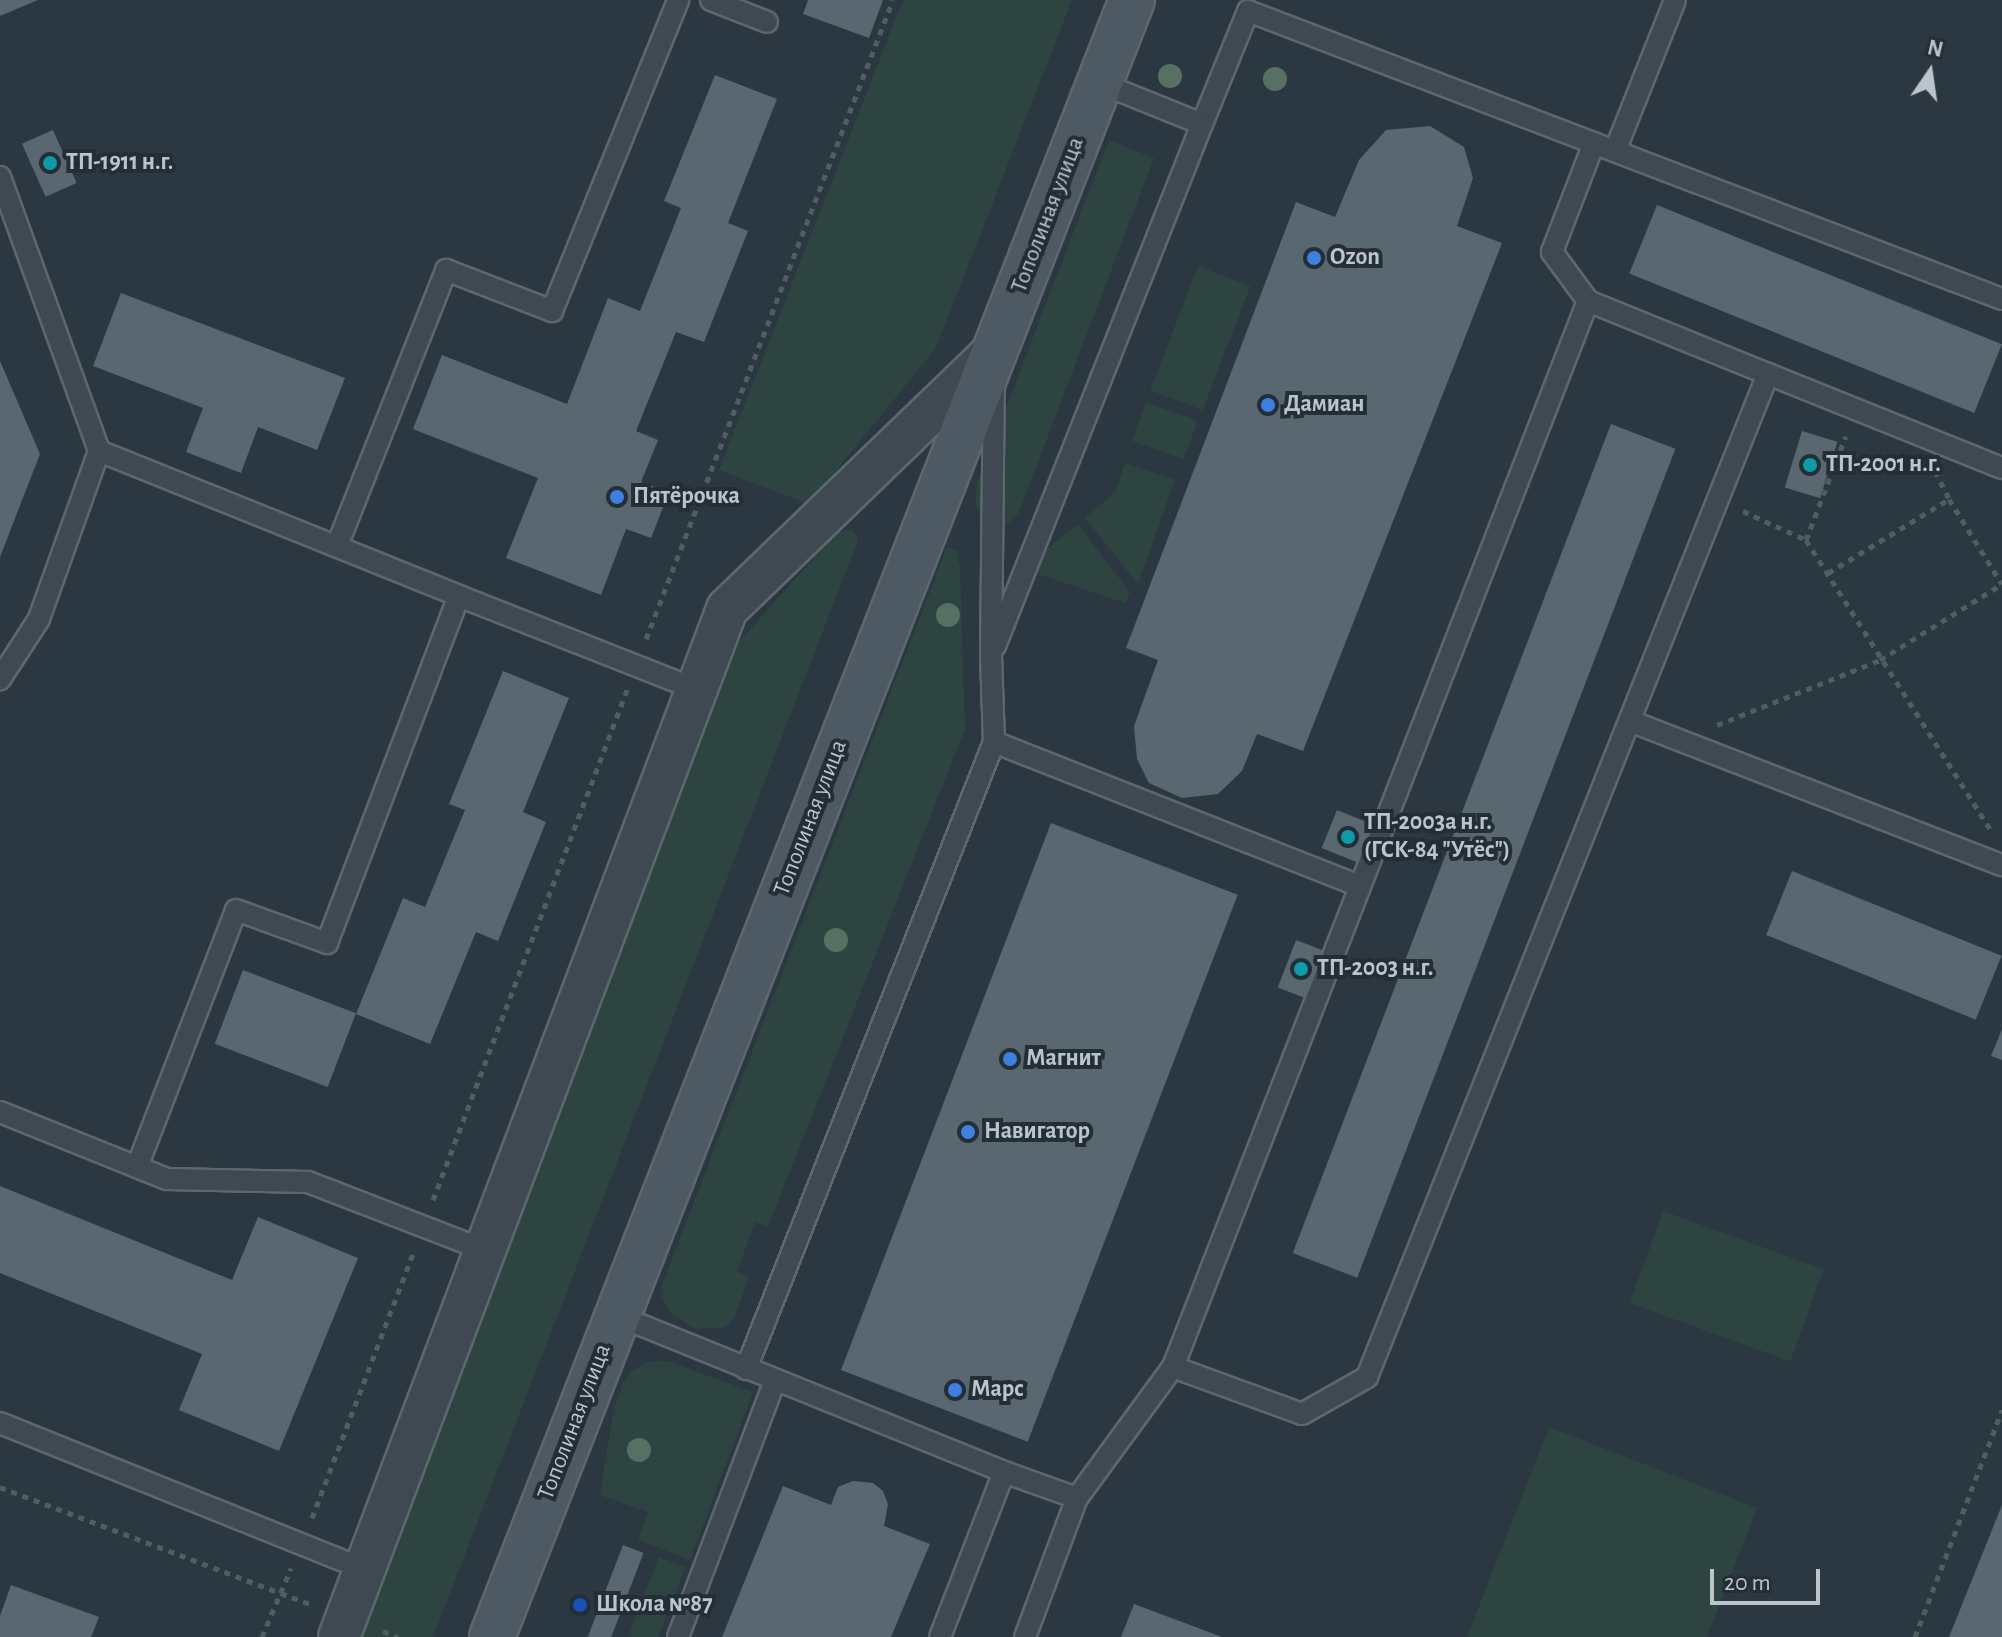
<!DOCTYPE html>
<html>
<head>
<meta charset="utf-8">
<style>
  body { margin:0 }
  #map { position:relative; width:2002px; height:1637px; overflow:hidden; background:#2b3841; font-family:"Alegreya Sans",sans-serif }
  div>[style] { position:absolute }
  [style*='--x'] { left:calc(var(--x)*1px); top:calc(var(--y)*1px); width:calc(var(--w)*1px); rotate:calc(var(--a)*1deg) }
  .green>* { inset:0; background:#2e4441; transform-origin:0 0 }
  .building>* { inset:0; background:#596770; transform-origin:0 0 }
  .path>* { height:5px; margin-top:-2.5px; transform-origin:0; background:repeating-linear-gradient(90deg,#4d5f5f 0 6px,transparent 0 12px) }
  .roads { filter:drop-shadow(2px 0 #5d676e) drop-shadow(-2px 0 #5d676e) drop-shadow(0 2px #5d676e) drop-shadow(0 -2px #5d676e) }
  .lane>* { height:20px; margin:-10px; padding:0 10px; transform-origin:10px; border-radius:10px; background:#3f4951 }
  .street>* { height:40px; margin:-20px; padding:0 20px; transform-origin:20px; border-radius:20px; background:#3f4951 }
  .secondary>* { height:44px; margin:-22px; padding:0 22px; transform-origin:22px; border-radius:22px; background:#4d5963 }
  .trees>* { width:24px; height:24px; margin:-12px; border-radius:50%; background:#587063 }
  .dots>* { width:22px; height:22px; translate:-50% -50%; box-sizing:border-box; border:4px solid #232e36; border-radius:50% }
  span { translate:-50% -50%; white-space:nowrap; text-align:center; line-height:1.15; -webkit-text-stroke:8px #232e36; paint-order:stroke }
  .poi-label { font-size:24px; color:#bcc4cb; font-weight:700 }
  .left { translate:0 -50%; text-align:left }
  .street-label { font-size:24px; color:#bcc4cb }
  .north { position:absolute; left:1890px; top:32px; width:80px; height:80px; -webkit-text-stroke:6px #232e36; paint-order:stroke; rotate:13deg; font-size:22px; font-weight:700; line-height:32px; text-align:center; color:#bcc4cb }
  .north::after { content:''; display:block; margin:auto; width:28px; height:36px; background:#bcc4cb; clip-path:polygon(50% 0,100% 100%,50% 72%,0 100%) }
  .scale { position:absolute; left:1710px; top:1569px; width:110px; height:36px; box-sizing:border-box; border:4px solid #bcc4cb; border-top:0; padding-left:10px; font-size:24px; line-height:28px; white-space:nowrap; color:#bcc4cb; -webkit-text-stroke:6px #232e36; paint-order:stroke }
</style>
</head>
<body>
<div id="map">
  <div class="green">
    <i style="clip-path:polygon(903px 0,1072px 0,936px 348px,809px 504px,719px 470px)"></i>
    <i style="clip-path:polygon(1109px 140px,1154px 158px,1019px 512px,1007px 524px,998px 526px,990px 523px,975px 506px,977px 483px)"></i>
    <i style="left:1198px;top:266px;width:56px;height:133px;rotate:21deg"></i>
    <i style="left:1146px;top:402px;width:55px;height:41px;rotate:20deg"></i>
    <i style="clip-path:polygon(1125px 463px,1175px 480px,1138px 584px,1085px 518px,1115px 493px)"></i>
    <i style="clip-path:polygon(1078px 524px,1130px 592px,1125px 603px,1034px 573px,1039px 556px)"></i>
    <i style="clip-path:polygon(851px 529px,857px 536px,857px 543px,433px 1637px,350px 1637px,731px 651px,836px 533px)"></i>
    <i style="clip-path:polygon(947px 547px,956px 550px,960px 566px,965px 729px,768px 1227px,755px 1222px,737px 1272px,749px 1277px,735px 1316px,729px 1325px,720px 1328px,695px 1329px,670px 1313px,661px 1295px,662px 1285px)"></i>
    <i style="left:1663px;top:1211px;width:171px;height:98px;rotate:20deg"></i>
    <i style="clip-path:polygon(667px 1361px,753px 1392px,690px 1560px,638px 1540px,648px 1512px,600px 1495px,614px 1408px,623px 1383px,632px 1371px,649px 1362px)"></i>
    <i style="clip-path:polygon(1549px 1427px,1757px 1508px,1707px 1637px,1467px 1637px)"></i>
    <i style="left:659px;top:1557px;width:28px;height:85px;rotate:21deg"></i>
  </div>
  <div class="building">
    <i style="clip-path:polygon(0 0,38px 0,0 16px)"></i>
    <i style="clip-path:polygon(808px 0,883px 0,869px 38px,803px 14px)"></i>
    <i style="clip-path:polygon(715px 75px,777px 99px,728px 223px,748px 231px,704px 342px,676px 332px,636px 431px,658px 440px,641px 482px,669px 492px,651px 538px,626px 529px,601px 595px,506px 558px,538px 478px,413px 429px,442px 355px,567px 404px,608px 298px,640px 311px,681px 208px,664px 201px)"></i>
    <i style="clip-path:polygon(1430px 126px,1464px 147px,1473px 178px,1457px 226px,1502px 243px,1303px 751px,1257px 734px,1242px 771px,1218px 794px,1182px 798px,1149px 783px,1137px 759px,1134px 726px,1158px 660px,1126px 648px,1296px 202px,1335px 217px,1359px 160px,1386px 130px)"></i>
    <i style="left:53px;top:130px;width:58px;height:34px;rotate:66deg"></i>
    <i style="left:1657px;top:205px;width:372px;height:74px;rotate:22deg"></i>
    <i style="clip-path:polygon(121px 293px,345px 378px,317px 450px,258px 427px,241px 473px,186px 452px,203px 408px,93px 366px)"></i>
    <i style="clip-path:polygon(0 361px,40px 454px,0 557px)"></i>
    <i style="left:1611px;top:424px;width:69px;height:888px;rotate:21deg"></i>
    <i style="left:1802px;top:431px;width:37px;height:59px;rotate:17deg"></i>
    <i style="clip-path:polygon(503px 671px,569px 698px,523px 812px,546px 822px,498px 941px,476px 932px,430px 1044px,356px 1014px,403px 898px,425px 907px,465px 810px,449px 804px)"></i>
    <i style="left:1337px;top:810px;width:40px;height:41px;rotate:22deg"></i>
    <i style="left:1051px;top:823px;width:200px;height:586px;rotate:21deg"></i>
    <i style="left:1792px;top:871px;width:226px;height:69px;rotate:22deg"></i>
    <i style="left:1296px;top:940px;width:30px;height:51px;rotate:21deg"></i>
    <i style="left:243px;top:970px;width:121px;height:79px;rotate:21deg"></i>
    <i style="clip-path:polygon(2002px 1029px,2002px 1060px,1991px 1056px)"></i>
    <i style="clip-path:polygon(0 1186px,232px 1280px,258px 1217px,358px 1258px,279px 1451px,179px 1410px,202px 1354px,0 1273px)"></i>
    <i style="clip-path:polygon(853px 1481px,873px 1483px,883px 1491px,888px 1504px,884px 1526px,930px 1544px,891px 1637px,722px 1637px,783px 1486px,831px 1505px,838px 1487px)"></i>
    <i style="clip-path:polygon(2002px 1505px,2002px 1637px,1949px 1637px)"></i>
    <i style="left:623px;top:1545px;width:22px;height:98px;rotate:21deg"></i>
    <i style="clip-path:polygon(11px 1585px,99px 1617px,91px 1637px,0 1637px,0 1616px)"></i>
    <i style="clip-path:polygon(1134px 1604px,1222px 1637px,1121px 1637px)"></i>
  </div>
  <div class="path">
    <i style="--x:1935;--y:471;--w:31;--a:63"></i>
    <i style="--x:1743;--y:511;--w:69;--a:24.7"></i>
    <i style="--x:1806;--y:540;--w:344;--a:57.5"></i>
    <i style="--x:1806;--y:540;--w:111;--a:-69"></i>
    <i style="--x:1828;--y:573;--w:142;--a:-31.4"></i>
    <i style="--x:1949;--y:499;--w:100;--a:58.1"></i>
    <i style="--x:646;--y:639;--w:685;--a:-68.87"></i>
    <i style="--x:1717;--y:725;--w:175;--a:-21.7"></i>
    <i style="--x:1880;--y:660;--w:144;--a:-31.9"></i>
    <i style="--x:433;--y:1200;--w:546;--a:-69.17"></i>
    <i style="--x:0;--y:1487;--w:335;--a:20.7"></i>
    <i style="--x:312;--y:1518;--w:286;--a:-69.1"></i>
    <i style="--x:383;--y:1631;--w:16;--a:22"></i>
    <i style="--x:262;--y:1637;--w:75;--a:-67.2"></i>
    <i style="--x:1915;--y:1637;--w:243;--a:-69"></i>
  </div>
  <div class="roads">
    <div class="lane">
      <i style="--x:711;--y:0;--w:60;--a:21.4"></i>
      <i style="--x:1202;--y:124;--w:122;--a:-67.8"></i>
      <i style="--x:1248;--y:11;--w:807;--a:20.91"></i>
      <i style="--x:1594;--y:143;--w:117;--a:111.1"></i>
      <i style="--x:1552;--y:252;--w:61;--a:53.7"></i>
      <i style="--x:1588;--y:301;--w:194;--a:22.1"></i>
      <i style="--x:1615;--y:151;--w:162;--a:-68.3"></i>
      <i style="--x:0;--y:177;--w:291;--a:70.1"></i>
      <i style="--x:99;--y:451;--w:178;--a:109.7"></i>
      <i style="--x:39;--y:619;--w:72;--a:123"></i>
      <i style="--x:99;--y:451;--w:388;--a:21.9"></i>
      <i style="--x:337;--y:546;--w:297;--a:-68.4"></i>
      <i style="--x:446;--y:270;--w:114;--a:21.1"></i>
      <i style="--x:552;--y:311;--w:336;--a:-67.9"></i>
      <i style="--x:995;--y:646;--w:562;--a:-68.37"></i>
      <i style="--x:1202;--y:124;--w:110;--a:-158.1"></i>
      <i style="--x:1630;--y:721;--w:399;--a:21.2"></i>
      <i style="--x:994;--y:742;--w:393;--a:21.5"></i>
      <i style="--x:0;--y:1112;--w:180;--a:21.9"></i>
      <i style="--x:167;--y:1179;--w:141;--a:1.2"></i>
      <i style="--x:308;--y:1182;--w:192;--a:21.1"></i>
      <i style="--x:137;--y:1167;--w:275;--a:-68.9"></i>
      <i style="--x:236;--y:910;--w:97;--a:19.9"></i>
      <i style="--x:327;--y:943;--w:371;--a:-69.2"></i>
      <i style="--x:459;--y:596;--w:254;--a:21.5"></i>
      <i style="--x:616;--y:1315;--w:419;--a:22"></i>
      <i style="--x:1004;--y:1472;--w:77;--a:19.6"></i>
      <i style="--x:1077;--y:1498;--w:162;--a:-53.8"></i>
      <i style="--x:1173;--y:1367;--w:1144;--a:-68.73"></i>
      <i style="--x:1173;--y:1367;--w:137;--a:20"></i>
      <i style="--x:1302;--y:1414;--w:75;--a:-29.6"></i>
      <i style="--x:1367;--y:1377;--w:1080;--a:-68.21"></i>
      <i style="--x:1768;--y:374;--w:252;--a:21.9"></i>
      <i style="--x:746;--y:1369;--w:674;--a:-68.42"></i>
      <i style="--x:994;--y:742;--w:85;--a:-92"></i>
      <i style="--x:991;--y:657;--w:268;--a:-89.4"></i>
      <i style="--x:0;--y:1423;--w:393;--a:21.9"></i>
      <i style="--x:678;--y:1637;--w:275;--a:-69.3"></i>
      <i style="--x:940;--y:1637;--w:177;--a:-68.8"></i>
      <i style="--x:1025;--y:1637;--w:148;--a:-69.5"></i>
    </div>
    <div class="street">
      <i style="--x:339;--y:1637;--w:1099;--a:-69.32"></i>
      <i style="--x:727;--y:609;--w:371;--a:-44"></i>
    </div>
    <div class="secondary">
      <i style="--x:492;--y:1637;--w:1758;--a:-68.65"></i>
    </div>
  </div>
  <div class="trees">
    <i style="left:1170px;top:76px"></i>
    <i style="left:1275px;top:79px"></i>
    <i style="left:948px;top:615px"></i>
    <i style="left:836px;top:940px"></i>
    <i style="left:639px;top:1450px"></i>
  </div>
  <div class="dots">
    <i style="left:50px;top:163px;background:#0f9aa8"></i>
    <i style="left:1314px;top:258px;background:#3f7fe0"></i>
    <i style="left:1268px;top:405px;background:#3f7fe0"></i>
    <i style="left:1810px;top:465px;background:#0f9aa8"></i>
    <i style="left:617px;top:497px;background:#3f7fe0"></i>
    <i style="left:1348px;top:837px;background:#0f9aa8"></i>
    <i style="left:1301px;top:969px;background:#0f9aa8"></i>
    <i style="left:1010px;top:1059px;background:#3f7fe0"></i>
    <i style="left:968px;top:1132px;background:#3f7fe0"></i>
    <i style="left:955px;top:1390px;background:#3f7fe0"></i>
    <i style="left:580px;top:1605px;background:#1a4fb4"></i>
  </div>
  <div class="poi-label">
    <span class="left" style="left:66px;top:163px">ТП-1911 н.г.</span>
    <span class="left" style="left:1330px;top:258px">Ozon</span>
    <span class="left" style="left:1284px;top:405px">Дамиан</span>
    <span class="left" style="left:1826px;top:465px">ТП-2001 н.г.</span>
    <span class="left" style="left:633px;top:497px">Пятёрочка</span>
    <span class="left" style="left:1364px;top:837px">ТП-2003а н.г.<br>(ГСК-84 "Утёс")</span>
    <span class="left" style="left:1317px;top:969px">ТП-2003 н.г.</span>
    <span class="left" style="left:1026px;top:1059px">Магнит</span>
    <span class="left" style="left:984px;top:1132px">Навигатор</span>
    <span class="left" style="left:971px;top:1390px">Марс</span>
    <span class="left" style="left:596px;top:1605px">Школа №87</span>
  </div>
  <div class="street-label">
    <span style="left:1048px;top:215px;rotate:-69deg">Тополиная улица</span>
    <span style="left:811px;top:818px;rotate:-69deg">Тополиная улица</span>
    <span style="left:575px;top:1422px;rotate:-69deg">Тополиная улица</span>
  </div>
  <div class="north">N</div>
  <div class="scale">20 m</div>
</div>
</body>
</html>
